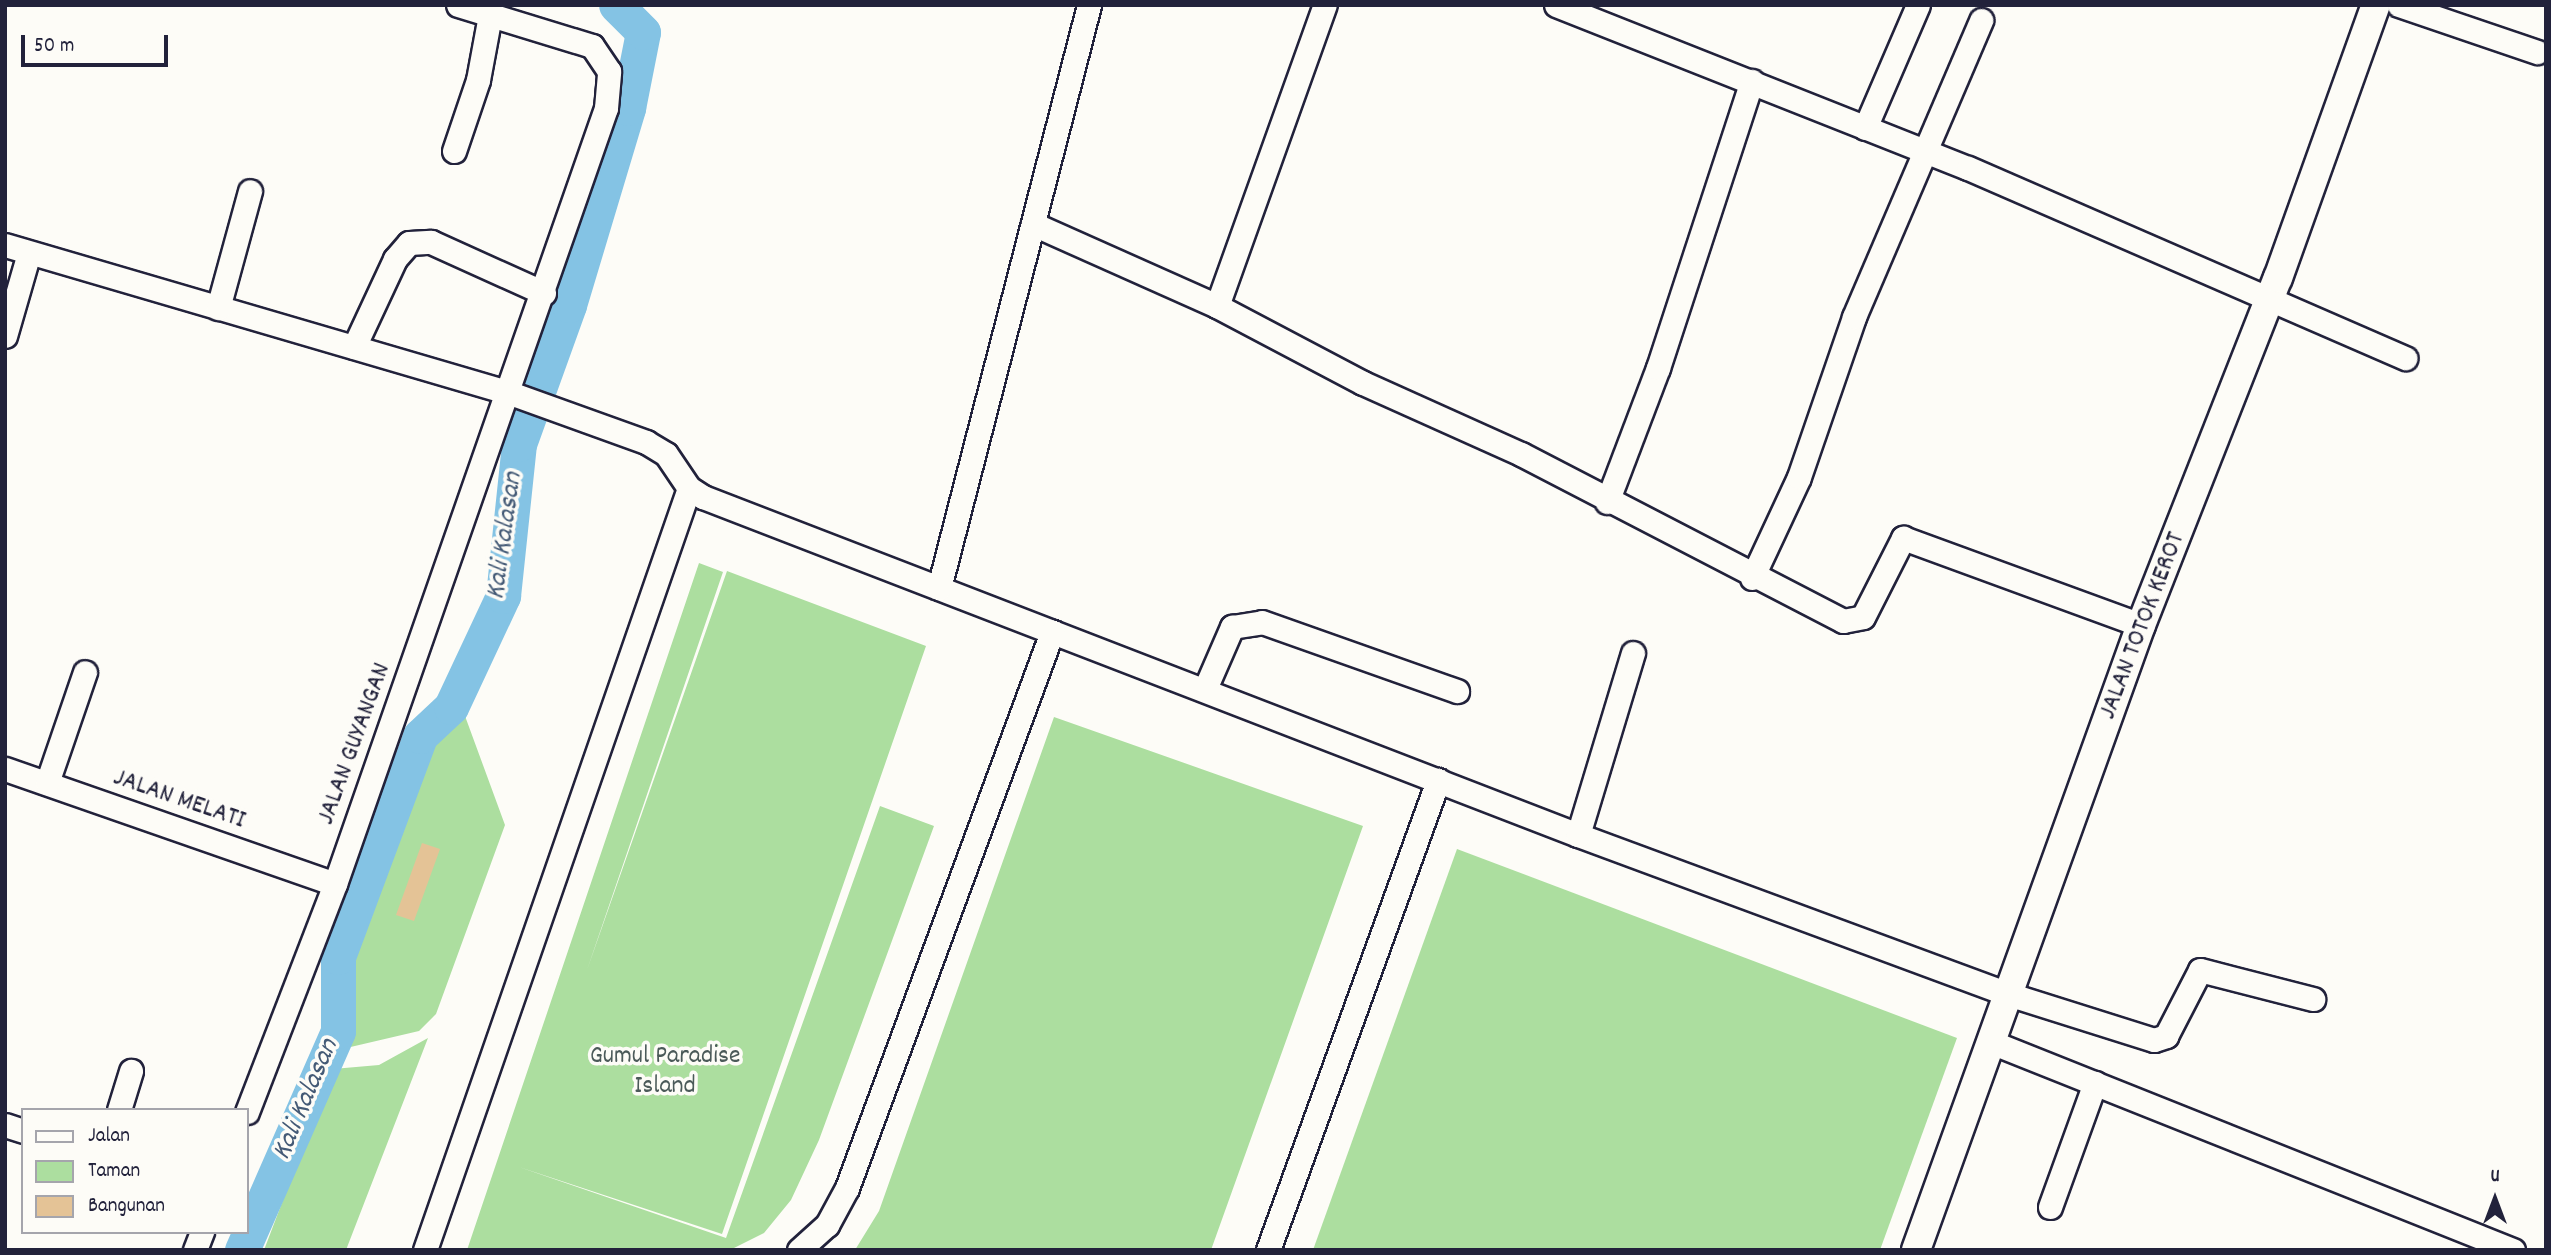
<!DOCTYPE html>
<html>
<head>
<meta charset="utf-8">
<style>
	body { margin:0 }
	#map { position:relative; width:2551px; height:1255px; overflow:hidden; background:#fdfcf7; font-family:Dekko,sans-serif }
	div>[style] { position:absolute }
	.green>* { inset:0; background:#acde9f }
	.river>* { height:35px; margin:-17.5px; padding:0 17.5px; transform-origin:17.5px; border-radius:17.5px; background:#84c3e4 }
	.building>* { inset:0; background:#e4c396 }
	.roads { filter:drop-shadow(2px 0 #22223b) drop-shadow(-2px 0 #22223b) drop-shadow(0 2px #22223b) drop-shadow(0 -2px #22223b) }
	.minor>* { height:23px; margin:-11.5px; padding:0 11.5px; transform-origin:11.5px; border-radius:11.5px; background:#fdfcf7 }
	.major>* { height:28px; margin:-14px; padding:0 14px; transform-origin:14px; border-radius:14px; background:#fdfcf7 }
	span { translate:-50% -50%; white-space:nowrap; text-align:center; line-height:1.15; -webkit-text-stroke:7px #fdfcf7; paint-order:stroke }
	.street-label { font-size:26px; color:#22223b }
	.park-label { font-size:26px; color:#4b5a59 }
	.water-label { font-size:28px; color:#445a76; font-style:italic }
	.frame { position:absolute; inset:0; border:7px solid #22223b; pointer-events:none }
	.legend { position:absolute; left:21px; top:1108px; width:228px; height:126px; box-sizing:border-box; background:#fdfcf7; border:2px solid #a5a5ac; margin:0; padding:9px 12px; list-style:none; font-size:21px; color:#22223b }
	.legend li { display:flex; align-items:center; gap:14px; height:35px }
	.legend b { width:35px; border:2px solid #a5a5ac }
	.north { position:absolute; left:2460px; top:1164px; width:70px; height:70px; -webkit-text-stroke:5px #fdfcf7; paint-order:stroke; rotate:0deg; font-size:19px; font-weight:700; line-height:28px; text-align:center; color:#22223b }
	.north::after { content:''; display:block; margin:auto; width:24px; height:32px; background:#22223b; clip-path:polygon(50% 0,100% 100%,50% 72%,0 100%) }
	.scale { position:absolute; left:21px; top:35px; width:147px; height:32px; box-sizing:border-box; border:4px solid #22223b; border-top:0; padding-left:9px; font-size:21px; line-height:24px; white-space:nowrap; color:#22223b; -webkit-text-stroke:5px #fdfcf7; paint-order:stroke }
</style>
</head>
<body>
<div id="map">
	<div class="green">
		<div style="clip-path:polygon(699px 563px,723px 572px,587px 970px,727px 571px,926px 646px,722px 1234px,519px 1167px,726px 1238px,880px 806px,934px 826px,819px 1140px,791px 1200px,764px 1233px,730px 1250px,467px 1250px)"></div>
		<div style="clip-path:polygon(465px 716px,505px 825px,436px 1014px,419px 1031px,342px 1049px,349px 1009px,346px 955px,429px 741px,452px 717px)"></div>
		<div style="clip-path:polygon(1054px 717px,1363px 826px,1211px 1250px,855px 1250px,879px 1211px)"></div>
		<div style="clip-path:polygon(1457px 849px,1957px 1038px,1880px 1250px,1313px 1250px)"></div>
		<div style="clip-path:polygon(428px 1038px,346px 1250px,264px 1250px,333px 1069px,379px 1065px)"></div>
	</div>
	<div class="river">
		<div style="left:242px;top:1250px;width:239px;rotate:-66.3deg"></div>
		<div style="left:338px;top:1031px;width:74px;rotate:-90deg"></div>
		<div style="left:338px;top:957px;width:236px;rotate:-69.6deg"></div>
		<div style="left:420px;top:736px;width:42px;rotate:-43.1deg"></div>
		<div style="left:451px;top:707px;width:123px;rotate:-64.9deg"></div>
		<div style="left:503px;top:596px;width:153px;rotate:-84deg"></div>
		<div style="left:519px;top:444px;width:148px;rotate:-70.2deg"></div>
		<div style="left:569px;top:305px;width:206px;rotate:-73.3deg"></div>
		<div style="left:628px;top:108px;width:77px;rotate:-78.8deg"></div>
		<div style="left:643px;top:32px;width:38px;rotate:-135deg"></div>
	</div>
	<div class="building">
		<div style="clip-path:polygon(422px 843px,440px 849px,414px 921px,396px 915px)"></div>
	</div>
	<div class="roads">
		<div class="minor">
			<div style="left:1556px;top:5px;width:443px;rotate:21.6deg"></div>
			<div style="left:1968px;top:168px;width:477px;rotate:23.5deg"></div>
			<div style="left:2399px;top:5px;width:146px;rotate:18.8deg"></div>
			<div style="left:1865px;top:128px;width:134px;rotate:-66.7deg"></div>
			<div style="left:454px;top:151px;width:75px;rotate:-71.3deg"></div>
			<div style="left:478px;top:80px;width:66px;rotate:-79.5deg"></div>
			<div style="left:1033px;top:224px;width:201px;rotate:24deg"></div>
			<div style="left:1217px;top:306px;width:320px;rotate:-70.3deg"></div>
			<div style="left:5px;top:245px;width:526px;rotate:16.33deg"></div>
			<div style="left:510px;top:393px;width:145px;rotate:19.8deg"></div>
			<div style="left:646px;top:442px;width:23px;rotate:31deg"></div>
			<div style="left:666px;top:454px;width:41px;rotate:55.9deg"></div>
			<div style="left:689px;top:488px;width:17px;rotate:33deg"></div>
			<div style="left:703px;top:497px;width:938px;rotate:21.12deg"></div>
			<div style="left:1578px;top:835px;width:458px;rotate:20.3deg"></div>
			<div style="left:2008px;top:994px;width:153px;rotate:17.5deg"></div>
			<div style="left:2154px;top:1040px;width:13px;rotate:-18deg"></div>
			<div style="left:2166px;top:1036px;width:74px;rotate:-62.7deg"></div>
			<div style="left:2200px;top:970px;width:117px;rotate:14.4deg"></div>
			<div style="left:1217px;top:306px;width:165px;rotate:27.8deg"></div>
			<div style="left:1363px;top:383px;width:173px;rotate:24.2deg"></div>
			<div style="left:1521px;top:454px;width:363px;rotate:27.4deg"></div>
			<div style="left:1843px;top:621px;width:20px;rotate:-11deg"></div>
			<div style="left:1863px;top:617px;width:89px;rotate:-63.1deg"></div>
			<div style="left:1903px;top:538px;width:253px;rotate:20.1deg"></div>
			<div style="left:218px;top:308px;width:121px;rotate:-74.7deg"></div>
			<div style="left:5px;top:336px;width:86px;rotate:-73.9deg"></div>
			<div style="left:354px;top:347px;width:97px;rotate:-65deg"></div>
			<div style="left:395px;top:259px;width:21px;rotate:-49deg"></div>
			<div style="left:409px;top:243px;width:22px;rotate:-3deg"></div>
			<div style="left:431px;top:242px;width:124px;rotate:24.3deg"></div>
			<div style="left:1607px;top:502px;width:143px;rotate:-69.2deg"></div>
			<div style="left:1658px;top:368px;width:302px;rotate:-71.9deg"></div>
			<div style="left:1752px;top:578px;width:111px;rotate:-65deg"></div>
			<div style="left:1799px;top:477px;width:169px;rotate:-71deg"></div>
			<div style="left:1854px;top:317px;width:323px;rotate:-66.8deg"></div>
			<div style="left:939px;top:588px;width:602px;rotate:-75.57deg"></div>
			<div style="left:1205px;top:689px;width:68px;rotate:-66.5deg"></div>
			<div style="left:1232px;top:627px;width:30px;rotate:-9deg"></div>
			<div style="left:1262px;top:622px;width:207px;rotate:19.5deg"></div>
			<div style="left:5px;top:769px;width:349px;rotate:19.2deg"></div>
			<div style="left:47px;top:783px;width:117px;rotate:-71.1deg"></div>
			<div style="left:1578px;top:835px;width:190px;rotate:-73.2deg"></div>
			<div style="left:1991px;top:1042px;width:562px;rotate:21.73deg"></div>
			<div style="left:119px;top:1110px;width:41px;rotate:-72.9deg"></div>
			<div style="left:247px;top:1112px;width:244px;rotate:-68.9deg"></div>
			<div style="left:335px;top:884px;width:822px;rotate:-70.75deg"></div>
			<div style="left:606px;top:108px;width:37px;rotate:-85deg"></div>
			<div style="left:609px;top:71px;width:30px;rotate:-124deg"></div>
			<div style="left:592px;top:46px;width:140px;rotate:-163deg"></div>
			<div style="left:5px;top:1125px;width:19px;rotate:18deg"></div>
			<div style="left:2050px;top:1207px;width:132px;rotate:-70.1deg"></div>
			<div style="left:195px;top:1250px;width:19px;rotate:-69deg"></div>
			<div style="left:425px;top:1250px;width:806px;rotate:-70.89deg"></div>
			<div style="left:799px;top:1250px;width:38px;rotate:-42deg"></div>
			<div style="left:827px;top:1225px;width:42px;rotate:-61.6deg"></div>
			<div style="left:847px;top:1188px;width:593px;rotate:-69.76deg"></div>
			<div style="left:1268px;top:1250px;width:500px;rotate:-70.1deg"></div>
		</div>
		<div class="major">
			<div style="left:1916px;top:1250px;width:664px;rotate:-70.2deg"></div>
			<div style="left:2141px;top:625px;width:373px;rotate:-68.5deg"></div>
			<div style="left:2278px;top:278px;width:290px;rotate:-70.3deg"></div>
		</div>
	</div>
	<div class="street-label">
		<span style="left:2143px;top:626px;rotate:-69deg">JALAN TOTOK KEROT</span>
		<span style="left:355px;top:744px;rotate:-70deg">JALAN GUYANGAN</span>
		<span style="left:179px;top:800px;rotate:19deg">JALAN MELATI</span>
	</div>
	<div class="park-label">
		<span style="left:665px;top:1072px">Gumul Paradise<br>Island</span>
	</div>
	<div class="water-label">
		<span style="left:506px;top:536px;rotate:-82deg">Kali Kalasan</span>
		<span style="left:307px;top:1100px;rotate:-67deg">Kali Kalasan</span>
	</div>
	<div class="frame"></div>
	<ul class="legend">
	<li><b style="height:9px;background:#fdfcf7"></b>Jalan</li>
	<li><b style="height:19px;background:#acde9f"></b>Taman</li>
	<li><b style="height:19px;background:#e4c396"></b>Bangunan</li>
	</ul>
	<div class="north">U</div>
	<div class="scale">50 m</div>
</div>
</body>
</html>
